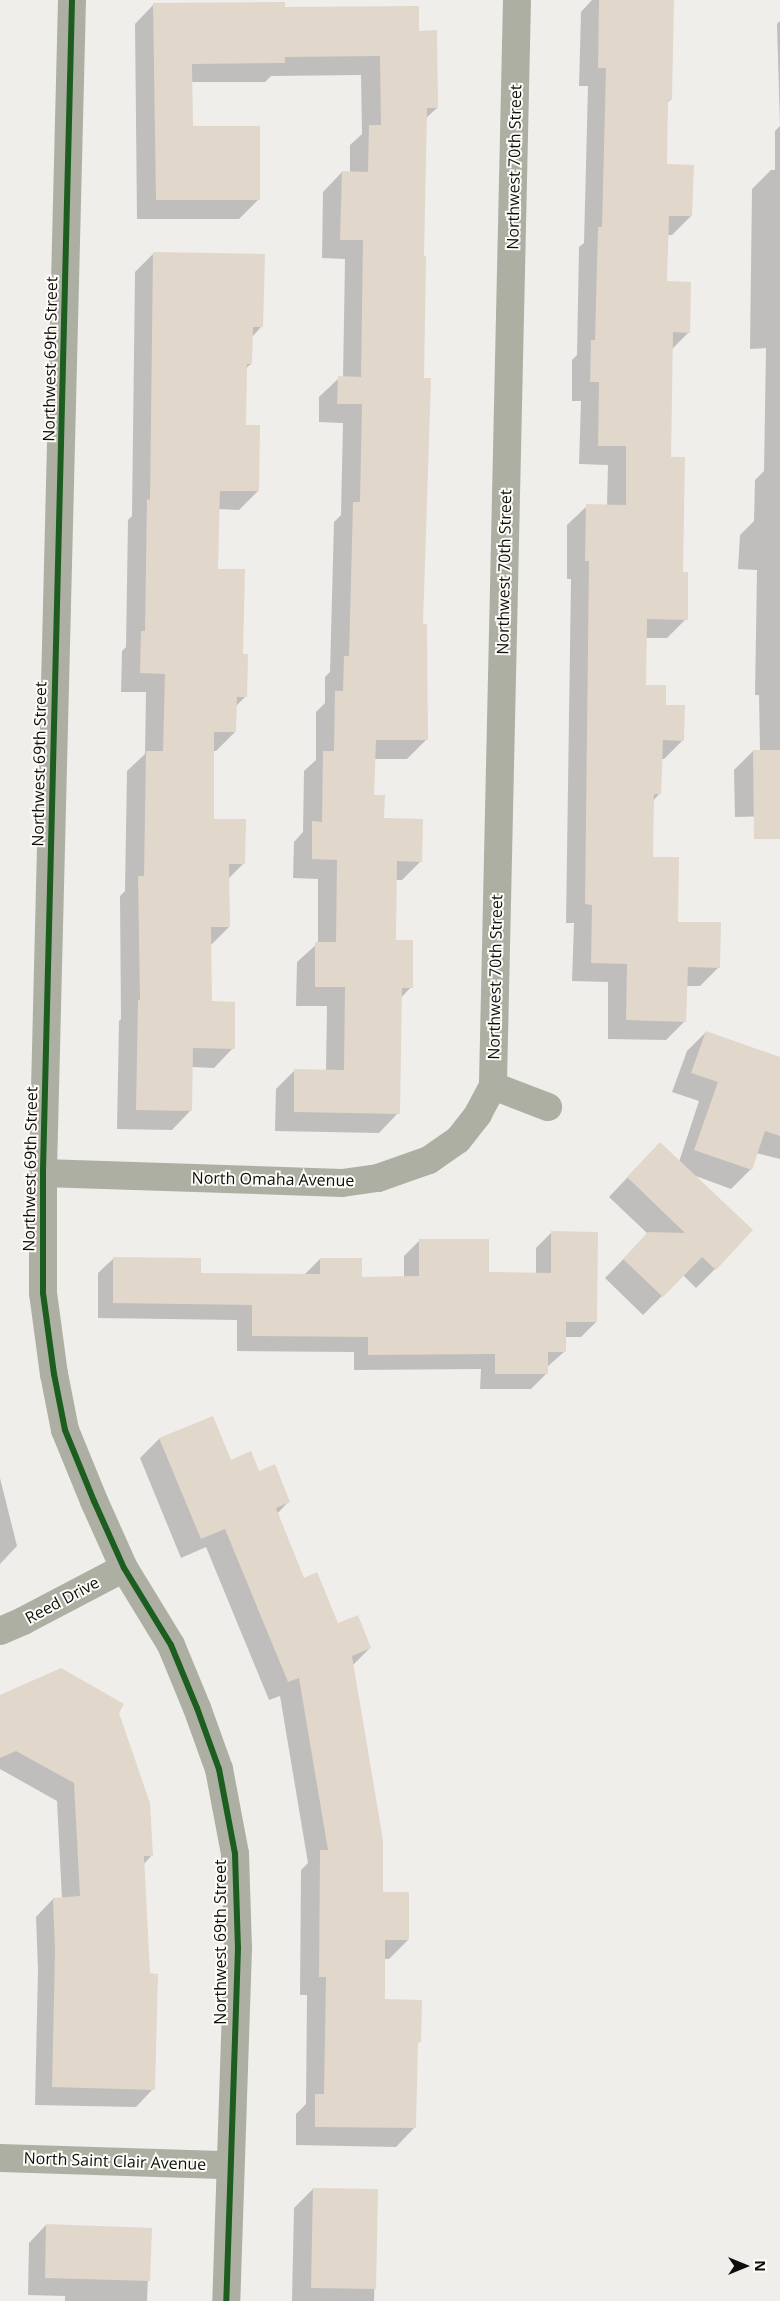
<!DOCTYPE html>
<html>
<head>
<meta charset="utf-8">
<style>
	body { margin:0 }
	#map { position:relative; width:780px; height:2301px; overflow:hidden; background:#efeeeb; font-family:"Open Sans",sans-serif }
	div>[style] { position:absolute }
	.shadow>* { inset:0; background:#0003 }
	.building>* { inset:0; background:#e1d7cb }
	.minor>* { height:28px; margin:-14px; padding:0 14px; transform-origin:14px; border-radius:14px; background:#aeafa3 }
	.cycleway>* { height:6px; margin:-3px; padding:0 3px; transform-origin:3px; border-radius:3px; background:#1b5e20 }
	span { translate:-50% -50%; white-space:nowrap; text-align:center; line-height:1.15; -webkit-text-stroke:4px #fefcf7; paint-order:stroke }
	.street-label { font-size:16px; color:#0e0e0c }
	.north { position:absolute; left:720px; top:2241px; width:50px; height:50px; -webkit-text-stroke:4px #fefcf7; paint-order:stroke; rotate:90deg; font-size:14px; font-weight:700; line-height:20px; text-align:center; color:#0e0e0c }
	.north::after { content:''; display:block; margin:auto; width:18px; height:22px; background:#0e0e0c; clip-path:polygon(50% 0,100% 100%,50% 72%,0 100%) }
</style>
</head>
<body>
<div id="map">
	<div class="shadow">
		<div style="clip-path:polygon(592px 0,673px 0,671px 99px,667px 103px,665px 166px,691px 216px,672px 235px,667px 235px,666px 282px,689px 332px,671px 350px,670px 458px,686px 619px,667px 638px,646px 638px,645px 686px,664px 706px,683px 740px,664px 759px,661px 759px,660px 793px,653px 801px,652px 858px,677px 923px,719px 967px,700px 986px,686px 986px,685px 1021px,666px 1040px,608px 1039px,608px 982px,572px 981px,574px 923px,566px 923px,571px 579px,567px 579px,567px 525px,587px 506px,607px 506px,608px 465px,579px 464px,581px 401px,572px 401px,572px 360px,577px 355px,579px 247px,584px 243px,588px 86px,579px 86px,581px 12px)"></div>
		<div style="clip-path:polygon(154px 4px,284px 9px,417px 32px,437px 108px,425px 119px,423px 257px,421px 626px,426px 740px,407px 759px,374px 759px,373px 797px,383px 819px,421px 861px,402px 880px,395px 880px,395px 941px,411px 987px,400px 999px,398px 1113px,379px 1133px,275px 1131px,276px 1089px,295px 1070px,326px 1071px,327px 1006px,296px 1006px,297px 962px,318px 943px,318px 879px,293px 878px,294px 842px,303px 832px,304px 771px,316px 760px,316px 712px,325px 703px,325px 677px,330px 672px,334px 522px,341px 515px,343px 423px,319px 422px,319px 397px,339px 378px,343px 378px,345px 259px,322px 258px,323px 192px,342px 172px,350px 173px,350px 145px,362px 134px,361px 75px,271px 76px,265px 82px,191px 82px,191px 127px,258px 200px,239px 219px,137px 219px,135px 24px)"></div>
		<div style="clip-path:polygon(780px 21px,780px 816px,735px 817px,734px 770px,753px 751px,760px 751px,759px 695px,755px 695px,757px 570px,738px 569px,740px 535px,754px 521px,755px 480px,764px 471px,766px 348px,750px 349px,752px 189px,771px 170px,775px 170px,775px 131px,780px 126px,777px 24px)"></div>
		<div style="clip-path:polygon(154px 253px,262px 326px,252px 337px,251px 364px,245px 369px,245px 426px,258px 491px,239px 510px,218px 509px,217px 570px,242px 655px,245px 697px,236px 706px,235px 732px,216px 751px,213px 751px,212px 820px,244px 863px,228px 879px,229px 927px,210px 946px,210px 1002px,233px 1048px,214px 1068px,192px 1067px,191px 1110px,172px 1130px,117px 1129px,119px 1021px,121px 1019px,120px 896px,125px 891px,127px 771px,145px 754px,146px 692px,121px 692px,122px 651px,126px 647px,128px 520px,132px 516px,135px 272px)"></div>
		<div style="clip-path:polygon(706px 1032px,780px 1058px,780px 1159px,756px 1153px,751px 1169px,731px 1189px,693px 1175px,715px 1269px,696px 1288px,683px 1275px,643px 1315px,605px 1278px,648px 1234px,609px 1197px,641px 1163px,679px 1162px,699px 1101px,672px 1092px,687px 1051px)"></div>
		<div style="clip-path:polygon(552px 1232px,596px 1322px,581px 1337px,564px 1337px,564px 1352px,547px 1367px,547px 1373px,531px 1389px,480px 1389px,481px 1369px,354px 1370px,354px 1352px,237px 1351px,237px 1320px,98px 1318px,98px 1273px,114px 1258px,200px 1274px,304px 1275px,320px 1259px,361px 1278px,404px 1278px,404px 1256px,419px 1241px,488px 1273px,536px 1274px,536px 1248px)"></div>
		<div style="clip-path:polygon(212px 1417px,230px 1461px,258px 1472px,289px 1501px,277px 1514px,303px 1579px,337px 1625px,370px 1648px,352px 1666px,382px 1893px,408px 1940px,389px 1959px,384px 1959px,384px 2000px,420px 2041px,417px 2044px,415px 2127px,396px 2147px,296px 2145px,296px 2114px,306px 2104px,307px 1995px,300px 1995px,301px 1870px,308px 1863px,280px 1696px,269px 1700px,206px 1547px,181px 1558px,140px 1458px,159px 1439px)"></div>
		<div style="clip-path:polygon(0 1478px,17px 1546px,0 1564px)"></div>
		<div style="clip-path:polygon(0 1697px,117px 1713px,152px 1855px,143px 1865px,153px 2089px,136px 2107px,35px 2105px,38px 1969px,36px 1917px,53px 1899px,62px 1899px,57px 1801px,0 1769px)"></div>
		<div style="clip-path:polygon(313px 2189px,377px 2190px,374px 2301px,292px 2301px,294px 2208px)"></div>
		<div style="clip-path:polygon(46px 2225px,150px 2229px,147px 2301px,65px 2301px,65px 2296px,28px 2295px,29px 2243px)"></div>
	</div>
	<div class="building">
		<div style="clip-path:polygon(599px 0,674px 0,672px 100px,668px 100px,667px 164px,694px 165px,692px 216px,669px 216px,667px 281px,691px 282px,690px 333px,673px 332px,671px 457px,685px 457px,683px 572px,688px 572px,688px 620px,647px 619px,646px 685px,666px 685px,666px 705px,685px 705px,684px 741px,663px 740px,661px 794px,654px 794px,653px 857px,679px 857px,678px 922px,721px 922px,720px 968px,688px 967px,686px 1022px,626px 1020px,627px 964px,591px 963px,592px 905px,585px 904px,589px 561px,585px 561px,586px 504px,626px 505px,626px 446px,598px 446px,599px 382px,590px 382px,591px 340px,595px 340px,598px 227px,602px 227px,606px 68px,598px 68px)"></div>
		<div style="clip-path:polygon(285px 2px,285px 7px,419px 6px,419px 31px,437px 30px,438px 108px,427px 108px,424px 256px,426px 256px,424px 378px,431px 378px,423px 624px,427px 624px,428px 740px,376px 740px,374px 795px,385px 795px,384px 818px,423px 819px,422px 862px,397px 861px,396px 940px,413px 940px,413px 988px,402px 988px,400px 1114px,294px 1112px,294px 1069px,344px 1070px,345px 987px,315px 987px,315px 942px,336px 942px,337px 860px,312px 859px,312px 821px,322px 822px,323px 751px,334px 751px,335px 691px,343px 691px,344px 656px,349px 656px,353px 502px,360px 502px,362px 404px,337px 404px,338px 376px,361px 377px,363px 240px,340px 240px,342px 171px,368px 172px,369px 125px,381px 125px,380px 56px,285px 57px,285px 63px,192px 64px,193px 126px,260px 126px,260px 200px,156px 200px,153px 3px)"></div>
		<div style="clip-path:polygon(153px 252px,265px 254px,263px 327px,253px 327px,252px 364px,247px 364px,246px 425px,260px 425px,259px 491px,220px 491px,218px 569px,245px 569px,243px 654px,248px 654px,247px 697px,237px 697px,236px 732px,214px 732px,214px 819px,246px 819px,245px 864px,229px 864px,230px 927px,211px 927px,212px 1001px,235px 1002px,235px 1049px,193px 1048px,192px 1111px,136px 1110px,138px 1000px,140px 1000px,138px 876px,144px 876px,146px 751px,163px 751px,165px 674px,140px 673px,141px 631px,145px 631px,147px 499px,150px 500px)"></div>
		<div style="clip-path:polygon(753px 750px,780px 750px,780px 839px,754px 839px)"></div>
		<div style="clip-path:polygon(706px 1031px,780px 1057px,780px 1136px,765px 1131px,752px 1170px,694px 1150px,718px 1082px,691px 1073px)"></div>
		<div style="clip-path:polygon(660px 1142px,753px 1230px,716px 1270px,702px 1257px,663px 1297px,623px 1259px,648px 1232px,685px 1233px,627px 1177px)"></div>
		<div style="clip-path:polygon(551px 1231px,598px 1232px,597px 1322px,566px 1322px,566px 1352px,548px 1352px,548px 1374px,495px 1374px,495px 1354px,368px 1355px,368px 1337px,252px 1336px,252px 1305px,113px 1303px,113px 1257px,201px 1258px,201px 1273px,320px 1274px,320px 1258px,362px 1258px,362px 1277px,419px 1276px,419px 1239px,489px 1239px,489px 1272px,551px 1273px)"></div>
		<div style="clip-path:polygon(213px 1416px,231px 1460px,251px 1451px,259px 1471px,275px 1464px,290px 1502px,276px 1508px,304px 1578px,317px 1572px,338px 1623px,358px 1615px,371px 1648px,352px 1656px,383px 1840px,383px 1892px,409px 1892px,409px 1940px,385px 1940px,385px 1999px,422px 2000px,421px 2042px,418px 2042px,416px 2128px,315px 2127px,315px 2094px,324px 2094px,326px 1977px,319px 1977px,320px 1850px,328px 1850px,299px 1678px,288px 1682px,225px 1529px,201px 1539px,159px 1438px)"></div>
		<div style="clip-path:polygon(61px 1668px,124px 1704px,119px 1713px,150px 1803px,153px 1856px,144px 1856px,150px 1973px,158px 1974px,155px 2090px,52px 2087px,55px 1951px,53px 1898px,80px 1896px,74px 1783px,16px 1751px,0 1758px,0 1695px)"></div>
		<div style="clip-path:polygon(313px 2188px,378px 2189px,376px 2289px,311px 2288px)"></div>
		<div style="clip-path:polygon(46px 2224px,152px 2228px,150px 2281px,45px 2278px)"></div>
	</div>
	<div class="minor">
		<div style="left:72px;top:0;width:1173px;rotate:91.42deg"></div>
		<div style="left:43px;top:1173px;width:120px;rotate:90deg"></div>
		<div style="left:43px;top:1293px;width:82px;rotate:82.3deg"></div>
		<div style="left:54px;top:1374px;width:57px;rotate:78.9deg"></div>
		<div style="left:65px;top:1430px;width:77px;rotate:67.8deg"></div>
		<div style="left:94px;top:1501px;width:73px;rotate:65.9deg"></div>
		<div style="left:124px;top:1568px;width:90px;rotate:58.6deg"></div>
		<div style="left:171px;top:1645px;width:68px;rotate:67.6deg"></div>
		<div style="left:197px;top:1708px;width:65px;rotate:70.2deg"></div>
		<div style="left:219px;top:1769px;width:86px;rotate:79.3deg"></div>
		<div style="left:235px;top:1854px;width:94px;rotate:88.2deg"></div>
		<div style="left:238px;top:1948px;width:353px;rotate:91.9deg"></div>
		<div style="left:517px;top:0;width:1086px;rotate:91.27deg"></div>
		<div style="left:493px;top:1086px;width:59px;rotate:20.9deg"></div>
		<div style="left:43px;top:1173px;width:299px;rotate:1.9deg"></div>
		<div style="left:342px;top:1183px;width:36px;rotate:-8deg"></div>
		<div style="left:378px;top:1178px;width:54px;rotate:-19.4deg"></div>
		<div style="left:429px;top:1160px;width:35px;rotate:-35deg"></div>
		<div style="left:458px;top:1140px;width:33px;rotate:-52deg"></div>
		<div style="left:478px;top:1114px;width:32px;rotate:-62deg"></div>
		<div style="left:0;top:1631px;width:25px;rotate:-23deg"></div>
		<div style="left:23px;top:1621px;width:114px;rotate:-27.7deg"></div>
		<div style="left:0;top:2158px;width:229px;rotate:1.8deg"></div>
	</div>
	<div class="cycleway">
		<div style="left:72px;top:0;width:1173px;rotate:91.42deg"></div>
		<div style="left:43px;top:1173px;width:120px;rotate:90deg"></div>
		<div style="left:43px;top:1293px;width:82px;rotate:82.3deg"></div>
		<div style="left:54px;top:1374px;width:57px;rotate:78.9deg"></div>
		<div style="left:65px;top:1430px;width:77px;rotate:67.8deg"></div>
		<div style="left:94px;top:1501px;width:73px;rotate:65.9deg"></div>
		<div style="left:124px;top:1568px;width:90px;rotate:58.6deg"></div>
		<div style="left:171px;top:1645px;width:68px;rotate:67.6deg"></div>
		<div style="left:197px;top:1708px;width:65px;rotate:70.2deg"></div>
		<div style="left:219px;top:1769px;width:86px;rotate:79.3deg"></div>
		<div style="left:235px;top:1854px;width:94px;rotate:88.2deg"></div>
		<div style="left:238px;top:1948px;width:353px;rotate:91.9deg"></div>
	</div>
	<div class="street-label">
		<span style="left:514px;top:167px;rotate:-89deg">Northwest 70th Street</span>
		<span style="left:50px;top:359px;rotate:-89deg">Northwest 69th Street</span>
		<span style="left:504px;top:572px;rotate:-89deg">Northwest 70th Street</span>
		<span style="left:39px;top:764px;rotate:-89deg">Northwest 69th Street</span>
		<span style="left:495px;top:977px;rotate:-89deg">Northwest 70th Street</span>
		<span style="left:30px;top:1169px;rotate:-89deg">Northwest 69th Street</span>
		<span style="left:273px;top:1179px;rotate:1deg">North Omaha Avenue</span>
		<span style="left:62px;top:1600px;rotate:-28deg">Reed Drive</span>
		<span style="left:220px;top:1942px;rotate:-90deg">Northwest 69th Street</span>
		<span style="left:115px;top:2161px;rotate:2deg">North Saint Clair Avenue</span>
	</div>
	<div class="north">N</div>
</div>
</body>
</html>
